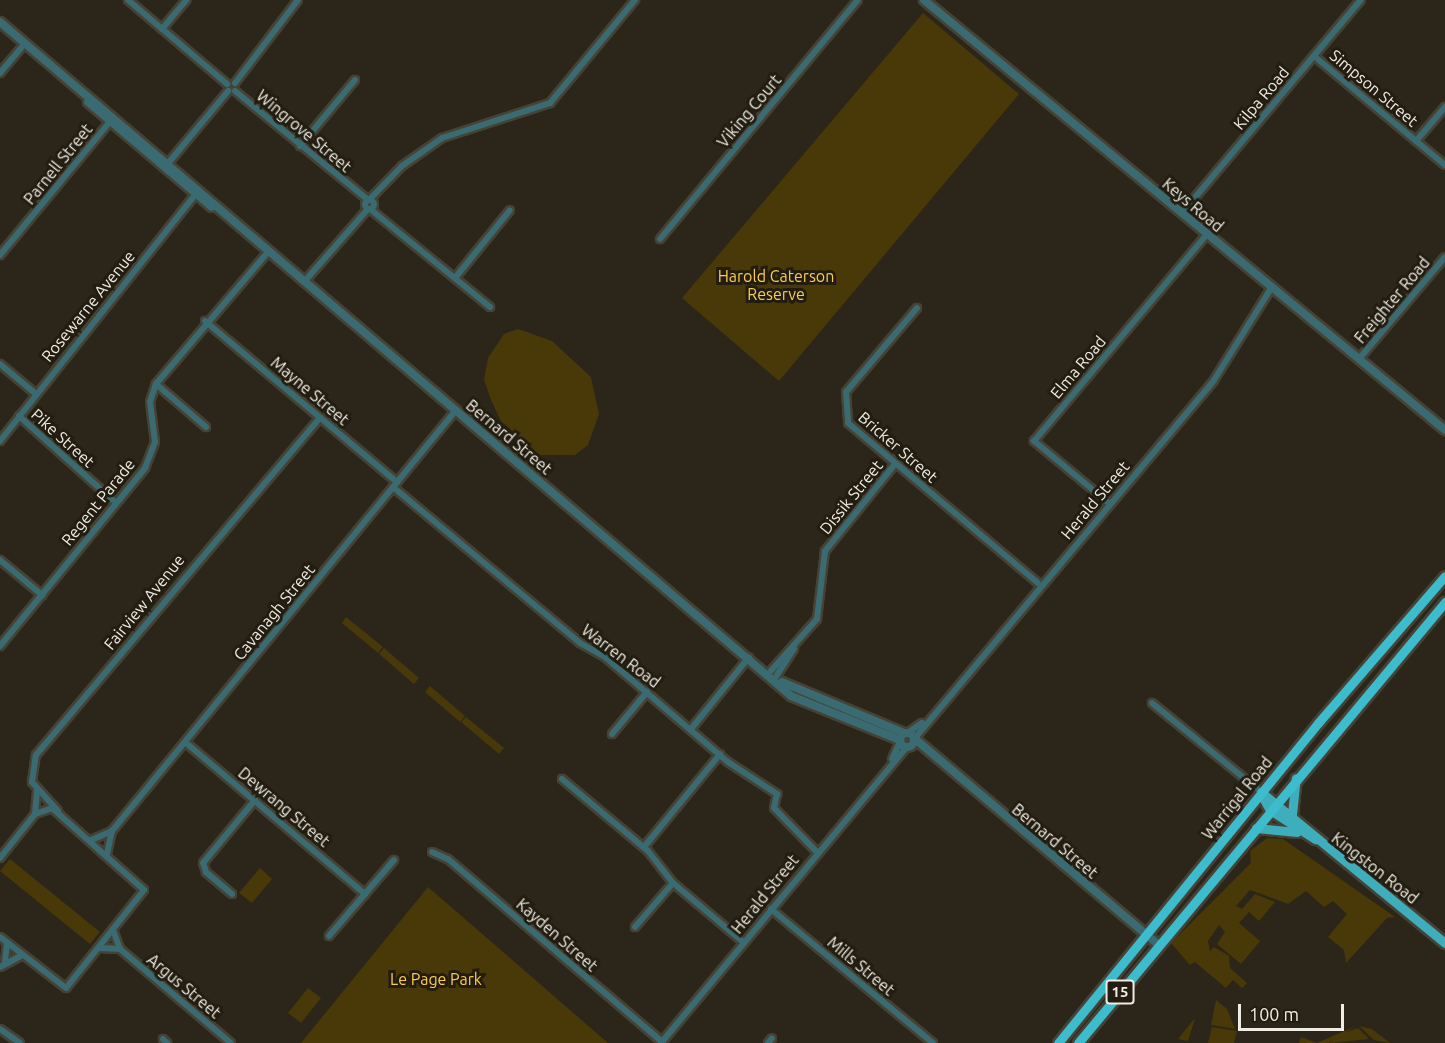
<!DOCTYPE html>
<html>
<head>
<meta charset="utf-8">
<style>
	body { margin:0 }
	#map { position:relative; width:1445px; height:1043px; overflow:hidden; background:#2b2619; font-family:Ubuntu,sans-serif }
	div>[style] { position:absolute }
	.green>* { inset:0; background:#493808 }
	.roads { filter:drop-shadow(2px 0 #464235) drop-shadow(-2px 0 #464235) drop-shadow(0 2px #464235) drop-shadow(0 -2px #464235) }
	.minor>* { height:6px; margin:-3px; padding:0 3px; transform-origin:3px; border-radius:3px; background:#3a6a72 }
	.minor>.ring { margin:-3px; padding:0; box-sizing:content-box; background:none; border:6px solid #3a6a72; border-radius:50% }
	.tertiary>* { height:8px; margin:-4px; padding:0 4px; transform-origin:4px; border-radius:4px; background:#3a6a72 }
	.tertiary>.ring { margin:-4px; padding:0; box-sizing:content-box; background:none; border:8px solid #3a6a72; border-radius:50% }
	.primary>* { height:9px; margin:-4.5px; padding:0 4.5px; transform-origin:4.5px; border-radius:4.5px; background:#3eaebd }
	.trunk>* { height:9px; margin:-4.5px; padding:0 4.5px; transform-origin:4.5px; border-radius:4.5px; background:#3cbccc }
	span { translate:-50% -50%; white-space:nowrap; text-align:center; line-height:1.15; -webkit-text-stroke:6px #221d10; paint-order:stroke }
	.shield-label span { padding:2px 4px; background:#221d10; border:2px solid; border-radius:4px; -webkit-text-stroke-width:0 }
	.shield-label { font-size:15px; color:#efece3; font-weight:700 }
	.street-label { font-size:16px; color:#efece3 }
	.park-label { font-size:16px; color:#fbcd4e }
	.scale { position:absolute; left:1238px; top:1004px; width:106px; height:27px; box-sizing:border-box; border:3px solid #efece3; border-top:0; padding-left:8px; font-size:18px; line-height:21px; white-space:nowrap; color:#efece3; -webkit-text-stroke:4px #221d10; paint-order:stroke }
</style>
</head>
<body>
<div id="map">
	<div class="green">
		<div style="clip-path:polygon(923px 13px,1019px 94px,779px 381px,682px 298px)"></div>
		<div style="clip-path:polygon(518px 329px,552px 341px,591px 377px,599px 414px,588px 445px,575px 455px,540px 455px,501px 421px,491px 400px,484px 380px,488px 358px,504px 334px)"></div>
		<div style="clip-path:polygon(346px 617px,383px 647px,378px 653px,342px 623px)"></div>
		<div style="clip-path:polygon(384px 648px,419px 678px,414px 684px,379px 654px)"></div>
		<div style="clip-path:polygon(430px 686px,465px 716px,460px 722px,425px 692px)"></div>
		<div style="clip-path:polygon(466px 717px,504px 748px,499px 754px,461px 722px)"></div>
		<div style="clip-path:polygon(1267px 838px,1283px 839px,1395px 917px,1387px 918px,1346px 963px,1344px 950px,1328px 937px,1347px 914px,1333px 901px,1324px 907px,1306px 891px,1288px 904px,1250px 890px,1236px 906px,1242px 909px,1255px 894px,1275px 902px,1259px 921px,1249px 912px,1239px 923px,1260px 941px,1241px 964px,1217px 944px,1225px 932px,1219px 925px,1208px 941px,1210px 951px,1214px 947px,1229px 956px,1230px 968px,1247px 983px,1242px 988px,1233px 980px,1226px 988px,1195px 962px,1190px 965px,1171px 943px,1251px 863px,1250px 851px)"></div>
		<div style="clip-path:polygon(10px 859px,100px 932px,90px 944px,0 871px)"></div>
		<div style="clip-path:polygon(260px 868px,272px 879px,252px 903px,239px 893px)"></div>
		<div style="clip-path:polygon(428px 887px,608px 1043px,301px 1043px)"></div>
		<div style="clip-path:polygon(308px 988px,321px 998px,301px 1023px,288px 1013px)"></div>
		<div style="clip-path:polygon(1216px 1000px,1227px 1009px,1235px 1029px,1211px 1025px)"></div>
		<div style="clip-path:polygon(1195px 1018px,1188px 1041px,1178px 1039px,1179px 1038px)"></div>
		<div style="clip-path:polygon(1356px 1026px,1328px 1043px,1299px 1043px,1301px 1037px,1317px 1043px)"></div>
		<div style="clip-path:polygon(1359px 1026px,1372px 1029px,1390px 1043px,1374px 1040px)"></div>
		<div style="clip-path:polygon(1212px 1027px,1237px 1031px,1234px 1043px,1208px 1043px)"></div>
		<div style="clip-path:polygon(1358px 1028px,1369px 1039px,1330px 1043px,1338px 1035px)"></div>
	</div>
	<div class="roads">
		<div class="minor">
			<div style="left:128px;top:0;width:130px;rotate:40.3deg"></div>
			<div style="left:162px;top:29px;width:38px;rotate:-50deg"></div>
			<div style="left:1314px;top:56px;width:170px;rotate:39.8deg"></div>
			<div style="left:0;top:73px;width:38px;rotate:-50deg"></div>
			<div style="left:235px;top:83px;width:104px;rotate:-52.8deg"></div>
			<div style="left:235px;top:91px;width:172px;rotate:39.3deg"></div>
			<div style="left:1416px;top:141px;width:45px;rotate:-49.5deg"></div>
			<div style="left:300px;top:146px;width:86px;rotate:-50.2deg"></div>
			<div style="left:165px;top:167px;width:99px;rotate:-50.3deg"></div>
			<div class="ring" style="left:364.5px;top:199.5px;width:3px;height:3px"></div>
			<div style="left:369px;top:200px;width:47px;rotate:-45.9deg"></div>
			<div style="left:402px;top:166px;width:49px;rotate:-35deg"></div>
			<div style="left:442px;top:138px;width:114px;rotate:-18deg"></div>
			<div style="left:550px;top:103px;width:134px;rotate:-50.5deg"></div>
			<div style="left:370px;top:209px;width:155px;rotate:39.2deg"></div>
			<div style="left:1182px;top:213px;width:278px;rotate:-50deg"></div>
			<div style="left:660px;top:239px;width:310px;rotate:-50.4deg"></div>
			<div style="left:0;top:255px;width:178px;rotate:-50.5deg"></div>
			<div style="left:455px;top:278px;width:87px;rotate:-51deg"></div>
			<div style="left:304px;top:282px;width:97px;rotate:-48.8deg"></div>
			<div style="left:917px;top:308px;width:110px;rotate:130.2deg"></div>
			<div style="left:846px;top:392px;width:31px;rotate:86deg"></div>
			<div style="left:848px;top:423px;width:248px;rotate:40.1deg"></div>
			<div style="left:205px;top:321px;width:251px;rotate:40deg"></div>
			<div style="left:1359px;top:359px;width:133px;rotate:-49.9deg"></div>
			<div style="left:0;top:364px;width:47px;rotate:39.8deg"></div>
			<div style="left:156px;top:384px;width:66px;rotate:40.7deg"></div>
			<div style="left:19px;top:416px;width:130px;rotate:41.9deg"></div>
			<div style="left:0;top:441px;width:320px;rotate:-51.6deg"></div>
			<div style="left:393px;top:487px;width:244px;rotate:39.8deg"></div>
			<div style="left:580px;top:643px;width:29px;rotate:29deg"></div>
			<div style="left:605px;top:657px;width:162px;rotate:40.5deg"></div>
			<div style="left:728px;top:762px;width:59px;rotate:33.1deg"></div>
			<div style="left:777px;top:794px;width:14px;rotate:102deg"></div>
			<div style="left:774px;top:808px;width:62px;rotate:45.7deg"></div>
			<div style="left:1110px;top:504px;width:99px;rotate:-140.3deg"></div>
			<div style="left:1034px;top:441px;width:270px;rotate:-50.1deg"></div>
			<div style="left:0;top:560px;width:55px;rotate:39.8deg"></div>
			<div style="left:0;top:646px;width:230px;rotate:-50.8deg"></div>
			<div style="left:145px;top:468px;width:28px;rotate:-69deg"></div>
			<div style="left:155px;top:442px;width:40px;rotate:-97.1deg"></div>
			<div style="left:150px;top:402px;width:19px;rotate:-72deg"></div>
			<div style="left:156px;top:384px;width:173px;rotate:-49.7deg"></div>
			<div style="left:769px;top:673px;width:72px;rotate:-48.4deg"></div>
			<div style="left:817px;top:619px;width:68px;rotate:-83.3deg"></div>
			<div style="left:825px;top:551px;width:112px;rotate:-51.2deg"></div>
			<div style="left:775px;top:678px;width:35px;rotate:-57deg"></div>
			<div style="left:1152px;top:703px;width:141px;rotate:39.2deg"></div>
			<div style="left:691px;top:729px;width:92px;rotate:-51.1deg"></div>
			<div style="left:909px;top:732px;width:16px;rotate:-35deg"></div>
			<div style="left:612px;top:734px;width:55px;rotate:-50.2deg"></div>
			<div style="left:915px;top:738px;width:466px;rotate:-50.1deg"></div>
			<div style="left:1214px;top:380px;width:110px;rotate:-58.1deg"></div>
			<div style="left:185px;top:742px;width:236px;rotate:40.2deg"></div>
			<div style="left:892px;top:759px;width:19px;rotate:-65deg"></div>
			<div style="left:562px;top:779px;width:112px;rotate:39.9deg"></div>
			<div style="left:648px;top:851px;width:41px;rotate:52deg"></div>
			<div style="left:673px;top:883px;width:92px;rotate:40.1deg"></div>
			<div style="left:58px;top:811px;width:39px;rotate:-132deg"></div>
			<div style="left:32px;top:782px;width:27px;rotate:-82deg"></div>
			<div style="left:36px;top:755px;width:441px;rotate:-49.9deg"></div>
			<div style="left:35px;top:814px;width:24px;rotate:-85deg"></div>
			<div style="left:91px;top:840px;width:23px;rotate:-23deg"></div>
			<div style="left:112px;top:831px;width:544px;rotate:-50.75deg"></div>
			<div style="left:644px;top:847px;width:120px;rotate:-50.7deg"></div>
			<div style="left:432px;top:852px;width:17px;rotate:24deg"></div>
			<div style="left:448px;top:859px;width:282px;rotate:40.5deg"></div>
			<div style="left:107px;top:854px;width:24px;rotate:-78deg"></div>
			<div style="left:0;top:858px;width:56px;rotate:-51.5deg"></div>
			<div style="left:35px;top:814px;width:18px;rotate:-19deg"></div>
			<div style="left:52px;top:808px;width:123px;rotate:41.7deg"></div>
			<div style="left:144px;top:890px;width:125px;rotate:128.5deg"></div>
			<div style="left:66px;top:988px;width:83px;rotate:-142.3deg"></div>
			<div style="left:232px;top:894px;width:34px;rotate:-140deg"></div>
			<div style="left:206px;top:872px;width:9px;rotate:-108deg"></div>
			<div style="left:203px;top:863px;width:82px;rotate:-50.5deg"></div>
			<div style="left:771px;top:909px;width:210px;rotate:39.6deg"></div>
			<div style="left:635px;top:927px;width:58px;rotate:-49.2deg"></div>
			<div style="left:113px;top:930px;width:20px;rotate:70deg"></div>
			<div style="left:120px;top:949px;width:145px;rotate:40.3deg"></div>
			<div style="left:329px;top:936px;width:100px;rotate:-49.5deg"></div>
			<div style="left:99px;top:948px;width:21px;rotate:3deg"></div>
			<div style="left:5px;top:962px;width:19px;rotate:-84deg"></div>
			<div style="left:0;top:967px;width:24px;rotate:-28deg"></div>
			<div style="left:0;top:1029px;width:24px;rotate:35deg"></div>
			<div style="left:163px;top:1039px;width:6px;rotate:45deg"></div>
			<div style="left:661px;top:1043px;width:385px;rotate:-50.3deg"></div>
			<div style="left:768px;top:1043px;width:6px;rotate:-51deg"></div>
		</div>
		<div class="tertiary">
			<div style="left:924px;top:0;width:676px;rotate:39.53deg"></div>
			<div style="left:0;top:22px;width:1039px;rotate:40.43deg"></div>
			<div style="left:791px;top:696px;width:118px;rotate:22deg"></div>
			<div style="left:88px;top:102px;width:162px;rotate:40.3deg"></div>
			<div style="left:782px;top:682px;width:132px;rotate:22.7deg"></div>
			<div class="ring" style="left:900px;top:733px;width:6px;height:6px"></div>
			<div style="left:915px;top:739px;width:319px;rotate:40.2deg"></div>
		</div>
		<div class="primary">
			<div style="left:1261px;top:792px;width:238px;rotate:39.4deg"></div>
			<div style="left:1261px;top:794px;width:18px;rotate:61deg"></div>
			<div style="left:1270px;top:810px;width:54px;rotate:32.8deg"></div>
			<div style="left:1292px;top:814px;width:36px;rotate:-84deg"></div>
			<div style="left:1256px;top:828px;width:41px;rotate:5.6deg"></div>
		</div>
		<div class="trunk">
			<div style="left:1058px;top:1043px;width:412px;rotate:-50.9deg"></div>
			<div style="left:1318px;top:723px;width:194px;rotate:-49.2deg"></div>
			<div style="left:1078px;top:1043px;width:574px;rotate:-50.23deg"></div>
		</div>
	</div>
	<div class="shield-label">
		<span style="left:1120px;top:992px">15</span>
	</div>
	<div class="street-label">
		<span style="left:1374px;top:88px;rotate:40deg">Simpson Street</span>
		<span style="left:1261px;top:98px;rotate:-50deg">Kilpa Road</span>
		<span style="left:749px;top:111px;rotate:-50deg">Viking Court</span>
		<span style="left:304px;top:131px;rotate:40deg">Wingrove Street</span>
		<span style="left:58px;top:164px;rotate:-51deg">Parnell Street</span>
		<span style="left:1193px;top:205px;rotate:40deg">Keys Road</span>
		<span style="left:1392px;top:300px;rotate:-50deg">Freighter Road</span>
		<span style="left:88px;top:306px;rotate:-51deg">Rosewarne Avenue</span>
		<span style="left:1078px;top:367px;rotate:-50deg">Elma Road</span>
		<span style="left:310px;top:391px;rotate:40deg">Mayne Street</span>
		<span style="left:509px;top:437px;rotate:40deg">Bernard Street</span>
		<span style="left:63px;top:438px;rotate:42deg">Pike Street</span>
		<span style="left:898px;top:447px;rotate:41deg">Bricker Street</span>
		<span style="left:851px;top:497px;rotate:-51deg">Dissik Street</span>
		<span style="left:1095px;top:500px;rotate:-50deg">Herald Street</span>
		<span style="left:98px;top:502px;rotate:-51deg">Regent Parade</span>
		<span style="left:144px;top:602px;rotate:-51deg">Fairview Avenue</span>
		<span style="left:274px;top:612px;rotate:-51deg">Cavanagh Street</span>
		<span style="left:621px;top:656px;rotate:37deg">Warren Road</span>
		<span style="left:1237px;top:798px;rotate:-51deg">Warrigal Road</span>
		<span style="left:284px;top:807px;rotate:40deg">Dewrang Street</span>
		<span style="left:1055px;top:841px;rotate:40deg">Bernard Street</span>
		<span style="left:1375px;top:868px;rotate:38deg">Kingston Road</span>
		<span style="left:765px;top:894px;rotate:-51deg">Herald Street</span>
		<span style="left:557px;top:935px;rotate:41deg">Kayden Street</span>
		<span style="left:861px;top:966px;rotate:40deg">Mills Street</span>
		<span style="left:184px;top:986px;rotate:40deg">Argus Street</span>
	</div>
	<div class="park-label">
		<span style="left:776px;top:285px">Harold Caterson<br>Reserve</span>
		<span style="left:436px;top:979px">Le Page Park</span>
	</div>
	<div class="scale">100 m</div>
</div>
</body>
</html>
